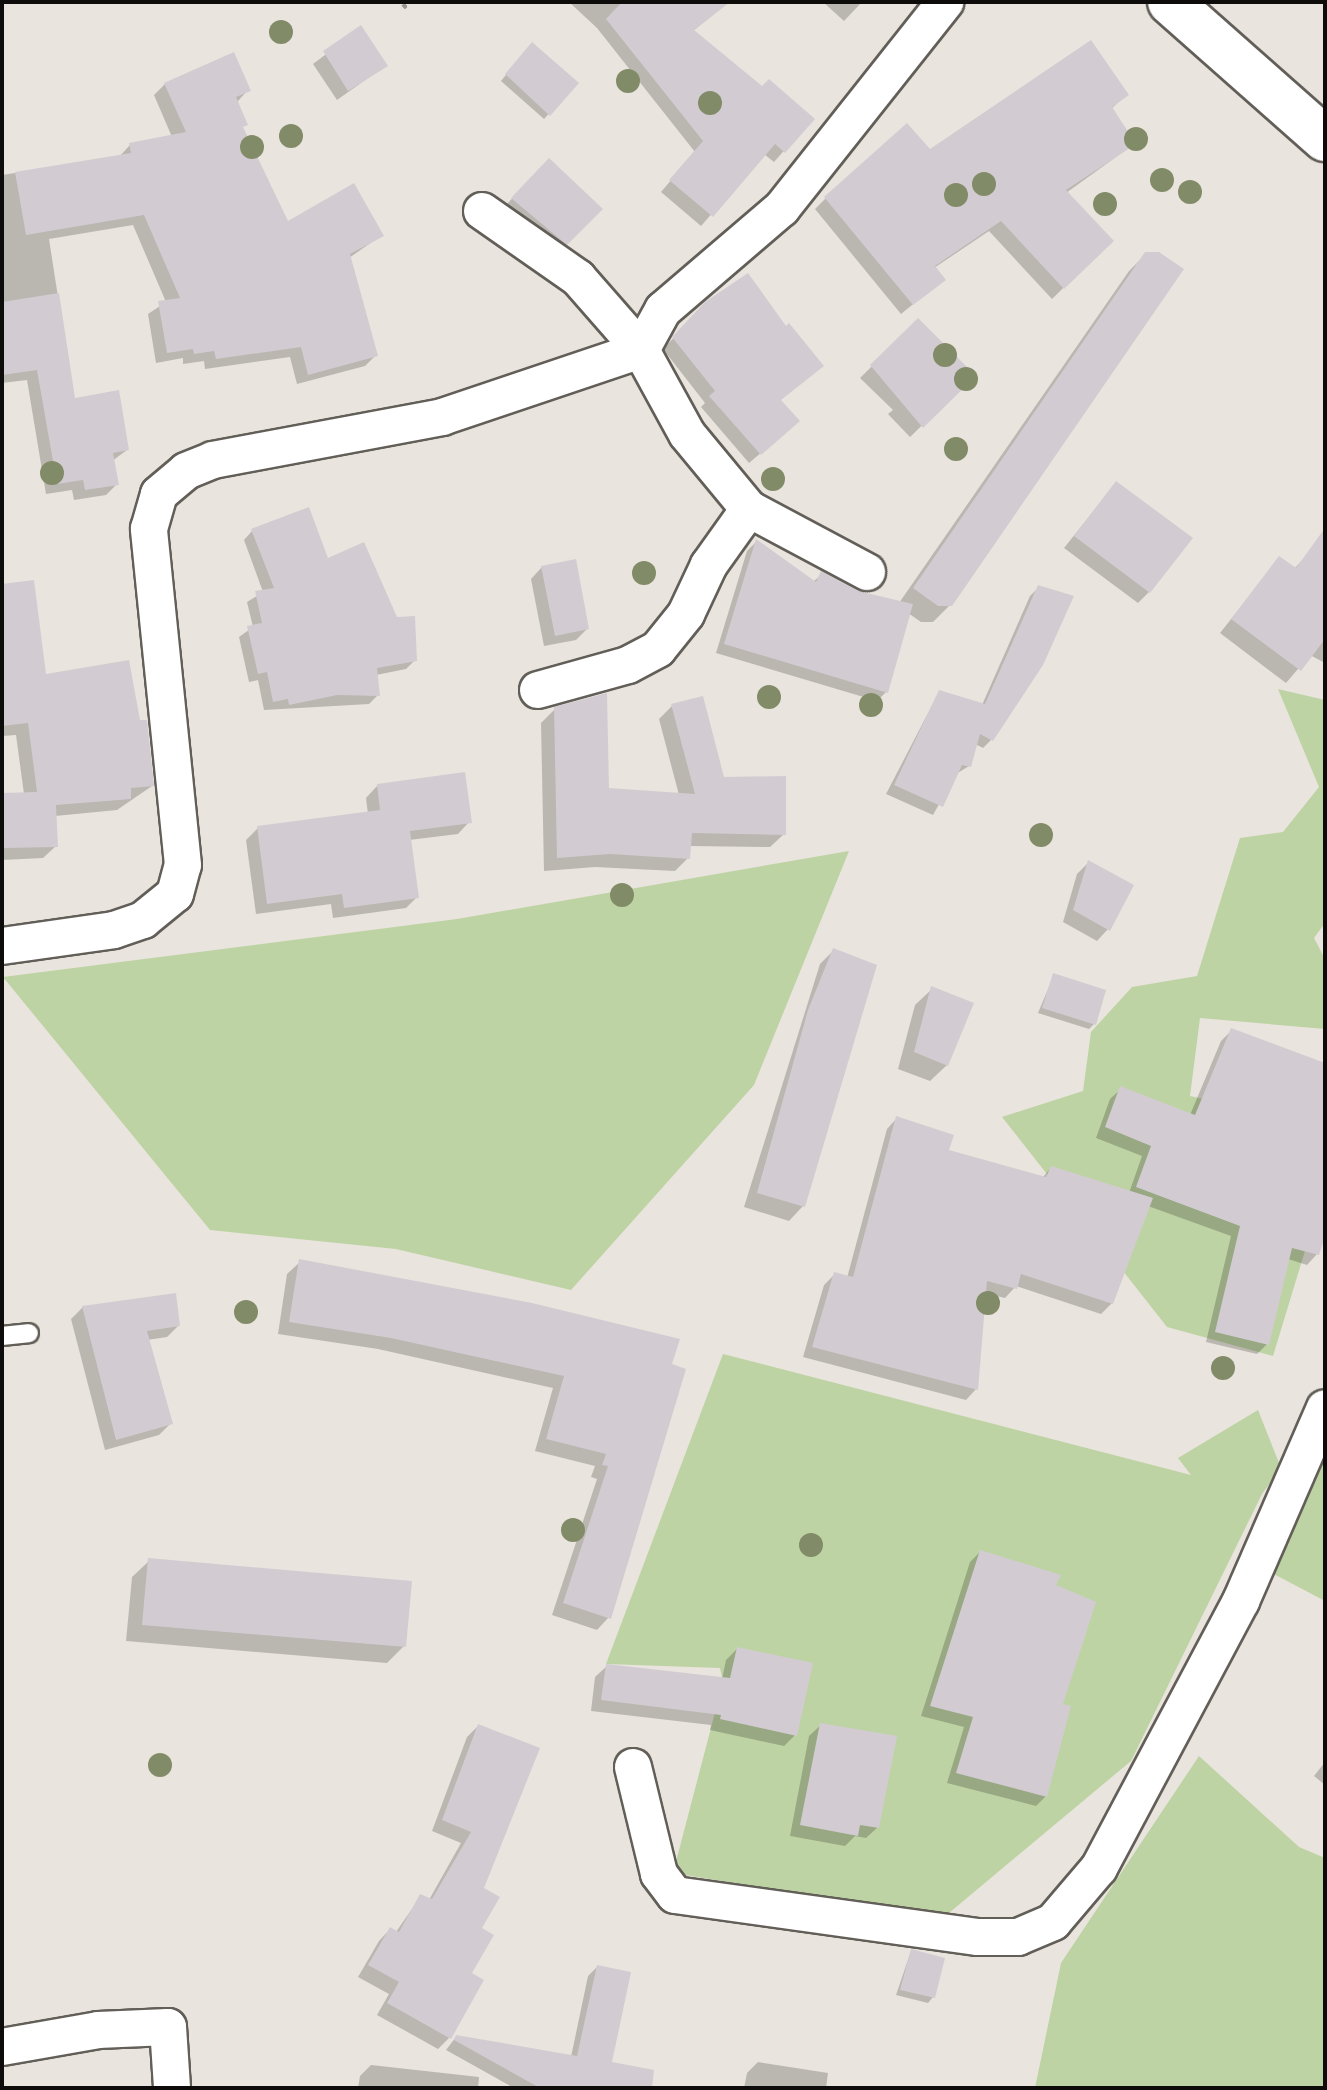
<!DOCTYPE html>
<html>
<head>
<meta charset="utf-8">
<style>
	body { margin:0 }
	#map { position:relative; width:1327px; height:2090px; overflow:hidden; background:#e9e4dd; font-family:"Roboto Serif",serif }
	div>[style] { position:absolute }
	.green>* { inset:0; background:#bed3a3 }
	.shadow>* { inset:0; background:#0003 }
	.building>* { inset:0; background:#d2ccd2 }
	.path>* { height:5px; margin-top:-2.5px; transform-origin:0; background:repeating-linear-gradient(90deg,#9a9691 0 4px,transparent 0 8px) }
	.roads { filter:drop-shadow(2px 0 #625e58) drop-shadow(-2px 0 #625e58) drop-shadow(0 2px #625e58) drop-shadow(0 -2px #625e58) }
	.lane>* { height:18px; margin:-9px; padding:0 9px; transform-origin:9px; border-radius:9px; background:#fff }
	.street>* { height:36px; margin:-18px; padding:0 18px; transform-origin:18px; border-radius:18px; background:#fff }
	.secondary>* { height:44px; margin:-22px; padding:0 22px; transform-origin:22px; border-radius:22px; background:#fff }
	.trees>* { width:24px; height:24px; margin:-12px; border-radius:50%; background:#828b67 }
	span { translate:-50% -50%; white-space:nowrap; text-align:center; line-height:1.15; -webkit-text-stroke:6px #e9e4dd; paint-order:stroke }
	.frame { position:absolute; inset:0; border:4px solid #0e0c0a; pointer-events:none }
</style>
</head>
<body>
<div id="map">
	<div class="green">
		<div style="clip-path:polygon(1278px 689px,1325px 700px,1325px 923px,1314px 938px,1325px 959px,1325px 1029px,1200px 1018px,1190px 1096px,1268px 1113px,1325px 1185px,1273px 1356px,1167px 1327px,1002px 1117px,1083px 1091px,1091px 1032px,1132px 987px,1197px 976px,1240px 838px,1283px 832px,1319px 787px)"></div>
		<div style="clip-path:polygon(849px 851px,754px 1085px,571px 1290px,396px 1249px,210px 1230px,3px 977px,457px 919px)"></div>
		<div style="clip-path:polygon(723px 1354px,1191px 1475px,1178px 1458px,1258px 1410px,1281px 1468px,1262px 1494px,1131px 1761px,943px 1918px,673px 1873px,723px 1682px,720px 1668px,606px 1664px)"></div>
		<div style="clip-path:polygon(1325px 1434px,1325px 1601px,1266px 1570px)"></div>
		<div style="clip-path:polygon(1199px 1756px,1299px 1847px,1325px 1858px,1325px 2088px,1035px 2088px,1061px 1963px)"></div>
	</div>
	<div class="shadow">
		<div style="clip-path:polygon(569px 2px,729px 2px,693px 31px,761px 89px,812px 119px,774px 162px,764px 154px,701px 226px,661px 192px,695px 152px,597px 28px)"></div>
		<div style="clip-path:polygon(823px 2px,862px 2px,844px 21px)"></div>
		<div style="clip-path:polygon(361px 28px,385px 66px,337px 100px,313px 64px)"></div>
		<div style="clip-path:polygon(527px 49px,576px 84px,544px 119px,501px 81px)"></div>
		<div style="clip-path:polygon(165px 84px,248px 90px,238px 101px,241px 128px,287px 224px,382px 235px,349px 258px,376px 355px,365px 366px,297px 384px,290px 357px,205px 369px,204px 361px,183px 364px,183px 358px,156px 363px,148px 314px,166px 302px,133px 225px,49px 239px,74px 400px,127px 450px,112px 461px,117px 484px,106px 495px,74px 500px,72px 490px,46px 494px,27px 380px,2px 383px,2px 175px,119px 157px,130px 145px,172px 137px,154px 95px)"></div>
		<div style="clip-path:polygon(1126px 95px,1111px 109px,1134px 144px,1066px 193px,1111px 241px,1052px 299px,989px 231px,934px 268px,943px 280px,901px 314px,815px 209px,826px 198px,930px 152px)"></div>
		<div style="clip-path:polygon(549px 161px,600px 209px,555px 255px,501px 210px)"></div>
		<div style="clip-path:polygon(1146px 254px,950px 605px,933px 622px,921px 622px,908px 613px,886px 692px,877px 701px,716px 653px,747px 551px,756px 542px,813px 582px,822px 574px,857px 593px,899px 603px,1129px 271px)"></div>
		<div style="clip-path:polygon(706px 304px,780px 401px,787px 431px,749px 463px,701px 407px,705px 403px,663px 349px)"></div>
		<div style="clip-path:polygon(918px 321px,973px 376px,910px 437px,888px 414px,893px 410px,860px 378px)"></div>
		<div style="clip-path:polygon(1116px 483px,1149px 592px,1138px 603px,1064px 548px)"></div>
		<div style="clip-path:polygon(252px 531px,327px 560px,415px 660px,406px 669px,376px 675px,378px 695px,369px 704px,264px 710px,258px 680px,249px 682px,239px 637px,253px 627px,247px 602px,263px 592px,244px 540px)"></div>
		<div style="clip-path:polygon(1309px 553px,1325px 565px,1325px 663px,1310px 655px,1286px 683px,1220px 633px,1279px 559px,1294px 569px)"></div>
		<div style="clip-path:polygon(542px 567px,587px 629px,576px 640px,544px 646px,531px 579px)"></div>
		<div style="clip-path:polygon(2px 586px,44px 677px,152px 786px,117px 810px,55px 816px,56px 846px,43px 858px,2px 860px,2px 795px,24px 794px,16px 735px,2px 736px)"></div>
		<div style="clip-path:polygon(1039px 587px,991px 740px,983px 748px,975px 744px,969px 766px,956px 774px,933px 815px,886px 794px,939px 692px,982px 705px,1030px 596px)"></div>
		<div style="clip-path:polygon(672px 706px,723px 779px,784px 834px,770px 847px,689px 846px,688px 858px,675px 871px,595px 867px,544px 871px,541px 723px,555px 709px,607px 790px,679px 795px,659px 719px)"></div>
		<div style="clip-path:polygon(377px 786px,469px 822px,458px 834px,409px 840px,417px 897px,406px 908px,333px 918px,331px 904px,256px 914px,246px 840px,258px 828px,368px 814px,366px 798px)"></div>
		<div style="clip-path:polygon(1088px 863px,1108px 929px,1097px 941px,1063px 922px,1077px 874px)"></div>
		<div style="clip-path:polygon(834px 950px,803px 1206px,789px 1221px,744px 1207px,820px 964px)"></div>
		<div style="clip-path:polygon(1054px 975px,1094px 1024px,1089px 1029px,1038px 1013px)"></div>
		<div style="clip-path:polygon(932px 989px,947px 1065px,930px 1081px,898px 1069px,915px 1005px)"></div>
		<div style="clip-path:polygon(1232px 1030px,1325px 1067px,1325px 1231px,1317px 1254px,1307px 1265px,1288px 1259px,1267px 1344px,1257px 1354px,1206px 1342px,1231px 1236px,1148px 1206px,1112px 1303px,1101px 1314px,1016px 1286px,1005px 1298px,984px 1293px,976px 1389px,966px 1400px,803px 1357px,824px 1285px,835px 1274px,847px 1278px,887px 1129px,897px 1118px,946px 1152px,1042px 1178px,1051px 1168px,1129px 1193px,1142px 1156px,1096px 1138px,1110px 1099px,1121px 1089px,1190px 1115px,1221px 1041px)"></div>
		<div style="clip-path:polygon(300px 1262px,677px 1341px,609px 1617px,597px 1630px,552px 1615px,597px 1479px,591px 1477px,595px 1466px,535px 1451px,553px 1388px,378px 1349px,278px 1334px,287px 1274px)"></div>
		<div style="clip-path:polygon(83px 1307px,178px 1326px,167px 1337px,147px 1340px,170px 1424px,159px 1435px,105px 1450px,71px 1319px)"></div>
		<div style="clip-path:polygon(980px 1552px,1053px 1586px,1060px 1706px,1046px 1796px,1036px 1806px,947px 1783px,964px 1727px,921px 1716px,970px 1562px)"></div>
		<div style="clip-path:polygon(149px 1561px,404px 1646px,387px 1663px,126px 1641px,132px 1577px)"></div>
		<div style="clip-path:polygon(737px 1649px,795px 1735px,784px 1746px,710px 1730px,711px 1725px,591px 1711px,595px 1677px,607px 1666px,722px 1679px,726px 1660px)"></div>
		<div style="clip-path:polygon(821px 1725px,878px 1827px,866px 1838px,855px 1836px,845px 1846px,790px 1836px,809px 1736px)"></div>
		<div style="clip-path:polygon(478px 1726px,480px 1929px,449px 2038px,438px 2049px,377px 2015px,389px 1994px,358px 1977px,379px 1941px,390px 1929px,396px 1932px,421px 1896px,429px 1900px,461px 1843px,432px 1831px,467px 1737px)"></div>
		<div style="clip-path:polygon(1325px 1762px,1325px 1785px,1314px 1776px)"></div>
		<div style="clip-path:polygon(911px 1951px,933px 1997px,928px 2003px,896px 1995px)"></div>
		<div style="clip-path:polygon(597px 1967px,616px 2088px,514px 2088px,446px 2050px,456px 2037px,571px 2057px,588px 1976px)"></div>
		<div style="clip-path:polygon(758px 2062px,828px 2073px,826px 2088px,744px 2088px,747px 2073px)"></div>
		<div style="clip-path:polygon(371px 2065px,479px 2077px,478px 2088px,358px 2088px,360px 2076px)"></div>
	</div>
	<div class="building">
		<div style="clip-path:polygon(622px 2px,730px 2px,694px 30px,762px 86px,769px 79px,815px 119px,785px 153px,775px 144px,713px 217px,669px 180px,703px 141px,606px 19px)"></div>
		<div style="clip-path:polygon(361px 25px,388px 66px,348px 91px,323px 51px)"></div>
		<div style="clip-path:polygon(1091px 40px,1129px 95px,1112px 107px,1136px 144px,1066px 190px,1114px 241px,1064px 289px,1001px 221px,935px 266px,946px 280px,913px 305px,824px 197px,907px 123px,930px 149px)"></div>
		<div style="clip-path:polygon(532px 42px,579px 83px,550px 116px,505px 74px)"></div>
		<div style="clip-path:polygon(234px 52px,251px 91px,236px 97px,248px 125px,243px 127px,288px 221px,354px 183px,384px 236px,350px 254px,378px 356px,308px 375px,301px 347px,216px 359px,214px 351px,194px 354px,193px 349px,167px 353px,158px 301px,180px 298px,144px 215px,26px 235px,15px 172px,131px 153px,129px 143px,186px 132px,164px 83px)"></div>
		<div style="clip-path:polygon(549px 158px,603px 209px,567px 245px,511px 198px)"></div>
		<div style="clip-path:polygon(1145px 252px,1159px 252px,1184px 269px,952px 606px,938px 606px,913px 588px)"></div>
		<div style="clip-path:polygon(748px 273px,786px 326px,789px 323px,824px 366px,781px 400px,800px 421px,761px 455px,709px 396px,715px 391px,672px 337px,705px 302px)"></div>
		<div style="clip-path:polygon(59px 293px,75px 398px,119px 390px,129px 450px,113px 453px,119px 485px,85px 490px,83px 480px,57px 484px,37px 370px,2px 375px,2px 302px)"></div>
		<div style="clip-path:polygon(918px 318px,976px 376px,923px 428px,870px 365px)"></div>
		<div style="clip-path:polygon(1116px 481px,1193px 538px,1150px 593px,1074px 536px)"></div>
		<div style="clip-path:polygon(309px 507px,328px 558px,364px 542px,397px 617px,415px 616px,417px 661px,377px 668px,380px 696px,337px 695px,289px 705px,288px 699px,273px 702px,267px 672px,258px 674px,247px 626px,262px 623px,255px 591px,274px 588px,251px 529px)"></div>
		<div style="clip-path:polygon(1325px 528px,1325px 639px,1301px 671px,1231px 619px,1279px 556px,1296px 568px)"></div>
		<div style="clip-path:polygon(756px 539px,816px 582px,821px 571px,858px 591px,913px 604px,888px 693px,724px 644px)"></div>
		<div style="clip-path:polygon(576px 559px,589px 629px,555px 636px,541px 566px)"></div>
		<div style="clip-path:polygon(34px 580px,46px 674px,129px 660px,140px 720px,147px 720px,154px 786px,131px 788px,131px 799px,56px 805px,58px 847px,2px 848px,2px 793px,37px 792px,28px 723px,2px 726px,2px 584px)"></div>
		<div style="clip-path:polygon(1038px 585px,1074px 596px,1043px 665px,993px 741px,980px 734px,971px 767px,962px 765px,943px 807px,894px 785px,939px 690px,985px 704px)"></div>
		<div style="clip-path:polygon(607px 693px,609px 788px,695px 794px,671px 704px,703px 696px,724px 777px,786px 776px,786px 835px,692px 833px,690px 859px,610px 854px,557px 858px,554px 707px)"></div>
		<div style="clip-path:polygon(465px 772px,472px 823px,410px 831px,419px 898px,344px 908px,342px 894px,267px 904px,257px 826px,380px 810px,377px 784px)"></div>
		<div style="clip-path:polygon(1088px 860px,1134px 885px,1110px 931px,1073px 910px)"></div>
		<div style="clip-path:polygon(833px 948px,877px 965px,805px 1207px,757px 1193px,808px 1010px)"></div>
		<div style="clip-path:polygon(1053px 973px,1106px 990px,1096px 1025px,1042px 1008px)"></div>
		<div style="clip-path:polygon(931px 986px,974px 1003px,948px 1066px,914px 1052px)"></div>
		<div style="clip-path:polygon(1231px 1028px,1325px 1063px,1325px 1236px,1319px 1255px,1292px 1248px,1269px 1345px,1215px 1332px,1240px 1226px,1136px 1187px,1151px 1146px,1105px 1127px,1120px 1086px,1195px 1115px)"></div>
		<div style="clip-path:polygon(896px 1116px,954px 1135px,949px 1150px,1046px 1177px,1051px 1166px,1153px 1198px,1113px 1304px,1021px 1274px,1017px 1289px,987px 1281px,978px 1390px,812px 1347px,834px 1272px,853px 1277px)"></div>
		<div style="clip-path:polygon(299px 1259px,532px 1303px,680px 1339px,672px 1364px,686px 1369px,611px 1619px,563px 1603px,608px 1466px,602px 1465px,606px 1454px,546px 1439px,564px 1376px,391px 1338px,289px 1322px)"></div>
		<div style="clip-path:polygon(176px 1293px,180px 1326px,147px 1331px,173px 1424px,116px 1440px,82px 1306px)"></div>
		<div style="clip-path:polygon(980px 1550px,1061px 1575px,1056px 1585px,1096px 1602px,1063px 1704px,1071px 1706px,1047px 1797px,956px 1773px,973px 1717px,930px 1706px)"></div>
		<div style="clip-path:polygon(148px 1558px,412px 1581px,406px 1647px,142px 1625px)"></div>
		<div style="clip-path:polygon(737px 1647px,813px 1663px,797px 1736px,720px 1719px,721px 1715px,601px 1700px,606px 1664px,730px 1678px)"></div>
		<div style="clip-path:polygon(820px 1723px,897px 1736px,879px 1828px,860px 1825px,858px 1836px,800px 1825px)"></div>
		<div style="clip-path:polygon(478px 1724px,540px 1748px,484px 1888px,500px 1897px,482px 1928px,494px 1935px,472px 1973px,484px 1980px,451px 2039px,387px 2003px,399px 1982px,368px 1965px,390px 1927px,399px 1932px,420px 1894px,432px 1899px,471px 1832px,442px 1820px)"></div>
		<div style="clip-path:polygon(911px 1949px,945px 1958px,935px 1998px,900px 1990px)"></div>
		<div style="clip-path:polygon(597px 1965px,631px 1972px,612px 2062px,654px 2070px,652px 2088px,540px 2088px,454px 2040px,456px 2035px,577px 2056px)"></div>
	</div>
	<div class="path">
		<div style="left:403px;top:7px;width:8px;rotate:-40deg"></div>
	</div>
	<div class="roads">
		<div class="lane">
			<div style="left:2px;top:1336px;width:27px;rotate:-6deg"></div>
		</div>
		<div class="street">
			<div style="left:867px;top:572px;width:134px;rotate:-151.9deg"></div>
			<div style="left:749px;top:509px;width:97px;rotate:-129.6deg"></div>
			<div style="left:687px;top:434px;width:96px;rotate:-118.7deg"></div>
			<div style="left:641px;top:350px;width:46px;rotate:-61.2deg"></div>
			<div style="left:663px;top:310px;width:157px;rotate:-40.6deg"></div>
			<div style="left:782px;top:208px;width:263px;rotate:-51.6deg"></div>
			<div style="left:538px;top:690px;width:93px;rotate:-15.5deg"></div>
			<div style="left:628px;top:665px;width:34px;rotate:-28deg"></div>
			<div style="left:658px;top:649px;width:45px;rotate:-51.3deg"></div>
			<div style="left:686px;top:614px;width:54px;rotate:-64.9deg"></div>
			<div style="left:709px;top:565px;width:69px;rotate:-54.5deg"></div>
			<div style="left:2px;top:946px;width:113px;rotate:-8.1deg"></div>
			<div style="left:114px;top:930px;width:31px;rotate:-19deg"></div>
			<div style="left:143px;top:920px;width:41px;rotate:-39.1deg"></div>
			<div style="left:175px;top:894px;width:30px;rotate:-75deg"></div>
			<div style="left:183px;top:865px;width:338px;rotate:-95.8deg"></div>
			<div style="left:149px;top:529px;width:36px;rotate:-74deg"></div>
			<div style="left:159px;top:494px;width:35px;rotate:-40deg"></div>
			<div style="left:186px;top:471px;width:29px;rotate:-22deg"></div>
			<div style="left:213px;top:460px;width:233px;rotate:-10.6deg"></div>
			<div style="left:442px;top:417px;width:210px;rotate:-18.6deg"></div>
			<div style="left:641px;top:350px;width:96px;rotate:-131.2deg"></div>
			<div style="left:578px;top:278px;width:117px;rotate:-145.1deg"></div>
			<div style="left:633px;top:1767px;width:110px;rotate:76.3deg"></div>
			<div style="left:659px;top:1874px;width:26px;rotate:53deg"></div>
			<div style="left:675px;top:1895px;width:306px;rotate:7.9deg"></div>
			<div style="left:978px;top:1937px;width:40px"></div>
			<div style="left:1018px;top:1937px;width:38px;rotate:-23deg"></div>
			<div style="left:1053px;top:1922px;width:71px;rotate:-49.6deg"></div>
			<div style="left:1099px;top:1868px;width:302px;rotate:-62deg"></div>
			<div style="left:1241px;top:1601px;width:210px;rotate:-66.5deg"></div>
			<div style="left:2px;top:2047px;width:97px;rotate:-10deg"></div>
			<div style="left:98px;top:2030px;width:70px;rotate:-2.5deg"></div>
			<div style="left:168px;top:2027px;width:61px;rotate:86.2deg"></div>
		</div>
		<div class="secondary">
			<div style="left:1170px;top:2px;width:207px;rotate:41.5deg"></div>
		</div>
	</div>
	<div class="trees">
		<div style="left:281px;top:32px"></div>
		<div style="left:628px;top:81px"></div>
		<div style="left:710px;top:103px"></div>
		<div style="left:291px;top:136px"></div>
		<div style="left:1136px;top:139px"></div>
		<div style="left:252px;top:147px"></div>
		<div style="left:1162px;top:180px"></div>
		<div style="left:984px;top:184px"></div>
		<div style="left:1190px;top:192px"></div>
		<div style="left:956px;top:195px"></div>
		<div style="left:1105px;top:204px"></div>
		<div style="left:945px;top:355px"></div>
		<div style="left:966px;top:379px"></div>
		<div style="left:956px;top:449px"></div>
		<div style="left:52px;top:473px"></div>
		<div style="left:773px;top:479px"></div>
		<div style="left:644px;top:573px"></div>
		<div style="left:769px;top:697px"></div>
		<div style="left:871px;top:705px"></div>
		<div style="left:1041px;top:835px"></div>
		<div style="left:622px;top:895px"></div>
		<div style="left:988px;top:1303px"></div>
		<div style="left:246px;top:1312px"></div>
		<div style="left:1223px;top:1368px"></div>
		<div style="left:573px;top:1530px"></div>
		<div style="left:811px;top:1545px"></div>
		<div style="left:160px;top:1765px"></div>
	</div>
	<div class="frame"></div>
</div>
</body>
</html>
